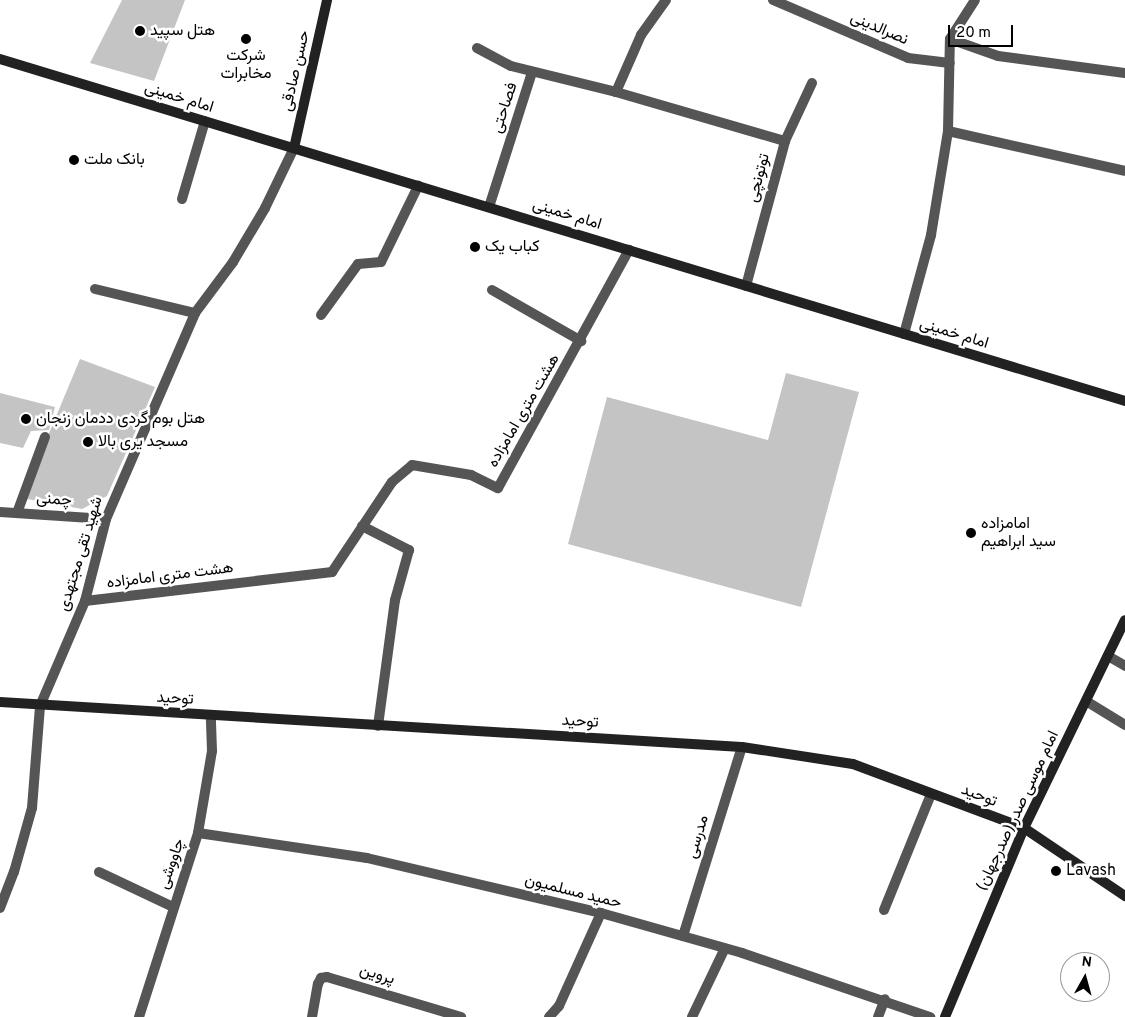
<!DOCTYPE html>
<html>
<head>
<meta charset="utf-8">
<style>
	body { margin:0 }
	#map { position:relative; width:1125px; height:1017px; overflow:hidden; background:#fff; font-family:Overpass,Vazirmatn,sans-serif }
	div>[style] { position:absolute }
	.building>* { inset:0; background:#c4c4c4 }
	.lane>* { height:10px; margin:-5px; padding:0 5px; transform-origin:5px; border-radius:5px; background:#555 }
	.street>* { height:10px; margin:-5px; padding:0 5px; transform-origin:5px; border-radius:5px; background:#555 }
	.secondary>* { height:10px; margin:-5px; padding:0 5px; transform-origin:5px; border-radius:5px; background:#222 }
	.dots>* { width:14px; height:14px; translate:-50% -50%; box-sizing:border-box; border:2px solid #fff; border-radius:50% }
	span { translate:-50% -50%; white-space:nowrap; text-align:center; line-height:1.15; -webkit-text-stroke:5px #fff; paint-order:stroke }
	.street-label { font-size:16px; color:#000 }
	.poi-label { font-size:16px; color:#000 }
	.left { translate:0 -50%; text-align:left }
	.north { position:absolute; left:1060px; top:952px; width:50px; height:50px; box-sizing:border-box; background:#fff; border:1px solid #999; border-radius:50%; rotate:7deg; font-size:14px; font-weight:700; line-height:20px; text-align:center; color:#000 }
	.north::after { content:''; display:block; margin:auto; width:18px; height:22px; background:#000; clip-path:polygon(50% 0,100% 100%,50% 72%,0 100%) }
	.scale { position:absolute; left:948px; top:25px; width:65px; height:22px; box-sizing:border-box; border:2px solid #000; border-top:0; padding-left:6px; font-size:15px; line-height:18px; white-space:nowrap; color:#000; -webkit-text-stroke:4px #fff; paint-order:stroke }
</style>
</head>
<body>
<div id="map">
	<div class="building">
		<div style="clip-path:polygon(122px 0,185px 0,154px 81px,90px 63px)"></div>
		<div style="clip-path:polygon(80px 359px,155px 387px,107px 496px,82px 509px,22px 498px)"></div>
		<div style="clip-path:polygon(786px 373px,859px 392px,801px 607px,568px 544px,607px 397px,768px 440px)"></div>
		<div style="clip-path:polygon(0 393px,55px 407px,49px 430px,31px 431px,23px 448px,0 443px)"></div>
	</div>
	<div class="lane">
		<div style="left:321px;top:315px;width:63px;rotate:-54deg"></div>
		<div style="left:358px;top:264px;width:23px;rotate:-5deg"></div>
	</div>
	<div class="street">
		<div style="left:773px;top:0;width:147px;rotate:23.2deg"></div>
		<div style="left:908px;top:58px;width:42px;rotate:6.8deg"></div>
		<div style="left:950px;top:39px;width:51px;rotate:19.5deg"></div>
		<div style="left:998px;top:56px;width:128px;rotate:7.6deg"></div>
		<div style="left:477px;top:48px;width:38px;rotate:28deg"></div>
		<div style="left:511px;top:66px;width:108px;rotate:13.9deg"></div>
		<div style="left:616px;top:92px;width:62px;rotate:-66.3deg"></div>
		<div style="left:641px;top:35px;width:43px;rotate:-54.5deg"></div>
		<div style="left:616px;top:92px;width:176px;rotate:16.2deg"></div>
		<div style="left:948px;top:131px;width:181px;rotate:12.7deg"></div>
		<div style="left:182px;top:199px;width:81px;rotate:-73.6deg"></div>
		<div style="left:489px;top:207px;width:142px;rotate:-72.3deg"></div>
		<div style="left:381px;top:262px;width:85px;rotate:-64deg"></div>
		<div style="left:746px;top:286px;width:150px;rotate:-74.9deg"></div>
		<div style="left:785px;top:141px;width:64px;rotate:-65deg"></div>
		<div style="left:95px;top:289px;width:103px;rotate:13.5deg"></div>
		<div style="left:492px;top:290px;width:103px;rotate:29.8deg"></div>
		<div style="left:904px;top:334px;width:103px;rotate:-74.7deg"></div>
		<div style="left:931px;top:235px;width:105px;rotate:-80.7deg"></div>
		<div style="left:948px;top:131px;width:92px;rotate:-88.8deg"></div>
		<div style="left:950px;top:39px;width:46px;rotate:-57.3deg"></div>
		<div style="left:0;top:512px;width:106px;rotate:3.8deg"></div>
		<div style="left:17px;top:513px;width:81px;rotate:-69.8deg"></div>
		<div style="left:362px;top:526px;width:53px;rotate:27.1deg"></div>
		<div style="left:409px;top:550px;width:52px;rotate:105.6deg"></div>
		<div style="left:395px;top:600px;width:127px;rotate:97.7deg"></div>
		<div style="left:85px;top:601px;width:249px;rotate:-6.7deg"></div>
		<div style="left:332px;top:572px;width:108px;rotate:-56.3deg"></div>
		<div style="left:392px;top:482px;width:26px;rotate:-40deg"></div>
		<div style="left:412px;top:465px;width:60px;rotate:9.6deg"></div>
		<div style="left:471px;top:475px;width:30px;rotate:26deg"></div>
		<div style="left:498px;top:488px;width:272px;rotate:-61.2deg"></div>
		<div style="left:1108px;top:656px;width:20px;rotate:30deg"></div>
		<div style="left:1086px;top:701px;width:46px;rotate:31.6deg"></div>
		<div style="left:198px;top:833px;width:171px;rotate:8.4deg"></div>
		<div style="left:367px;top:858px;width:240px;rotate:13.2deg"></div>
		<div style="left:601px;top:913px;width:147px;rotate:15.8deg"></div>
		<div style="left:742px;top:953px;width:199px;rotate:18.8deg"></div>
		<div style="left:99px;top:872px;width:82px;rotate:25.3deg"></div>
		<div style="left:0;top:908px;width:39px;rotate:-69deg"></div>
		<div style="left:14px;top:872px;width:66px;rotate:-74.3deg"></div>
		<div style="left:32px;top:808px;width:102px;rotate:-85.5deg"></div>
		<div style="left:40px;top:706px;width:114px;rotate:-66.8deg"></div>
		<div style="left:85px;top:601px;width:85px;rotate:-75.6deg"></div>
		<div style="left:106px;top:519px;width:224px;rotate:-66.6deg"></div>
		<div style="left:195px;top:313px;width:64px;rotate:-53.3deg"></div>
		<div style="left:233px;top:262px;width:63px;rotate:-59.3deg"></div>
		<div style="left:265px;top:208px;width:67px;rotate:-64.2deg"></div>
		<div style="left:884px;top:910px;width:125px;rotate:-67.9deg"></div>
		<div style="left:683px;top:936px;width:198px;rotate:-72.7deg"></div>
		<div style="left:139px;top:1017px;width:193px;rotate:-72.2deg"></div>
		<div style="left:198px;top:833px;width:83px;rotate:-80.3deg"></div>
		<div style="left:212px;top:751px;width:35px;rotate:-92deg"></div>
		<div style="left:312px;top:1017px;width:34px;rotate:-80deg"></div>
		<div style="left:318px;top:984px;width:7px;rotate:-63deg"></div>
		<div style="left:321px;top:978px;width:6px;rotate:-9deg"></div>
		<div style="left:327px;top:977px;width:140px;rotate:16.6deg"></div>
		<div style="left:549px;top:1017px;width:15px;rotate:-48deg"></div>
		<div style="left:559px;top:1006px;width:102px;rotate:-65.7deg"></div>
		<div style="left:692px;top:1017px;width:76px;rotate:-64.4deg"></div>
		<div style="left:878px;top:1017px;width:19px;rotate:-69deg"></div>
	</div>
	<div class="secondary">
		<div style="left:0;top:59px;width:1176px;rotate:16.91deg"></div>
		<div style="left:294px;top:148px;width:152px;rotate:-77.4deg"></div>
		<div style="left:0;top:702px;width:743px;rotate:3.47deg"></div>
		<div style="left:742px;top:747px;width:112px;rotate:8.7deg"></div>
		<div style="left:853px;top:764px;width:183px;rotate:20.5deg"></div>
		<div style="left:1024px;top:828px;width:122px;rotate:34deg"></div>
		<div style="left:945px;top:1017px;width:205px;rotate:-67.3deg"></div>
		<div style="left:1024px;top:828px;width:231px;rotate:-64.1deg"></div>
	</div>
	<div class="dots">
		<div style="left:140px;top:31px;background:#000"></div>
		<div style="left:246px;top:39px;background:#000"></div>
		<div style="left:74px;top:160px;background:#000"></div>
		<div style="left:475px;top:247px;background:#000"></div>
		<div style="left:26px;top:419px;background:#000"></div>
		<div style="left:88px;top:442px;background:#000"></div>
		<div style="left:971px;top:533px;background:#000"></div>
		<div style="left:1056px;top:871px;background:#000"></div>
	</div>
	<div class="street-label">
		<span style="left:879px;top:29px;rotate:23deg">نصرالدینی</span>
		<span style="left:296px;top:71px;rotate:-77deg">حسن صادقی</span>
		<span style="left:179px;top:98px;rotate:17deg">امام خمینی</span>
		<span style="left:505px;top:108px;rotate:-72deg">فصاحتی</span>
		<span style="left:759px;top:178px;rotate:-75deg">توتونچی</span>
		<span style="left:567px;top:215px;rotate:17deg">امام خمینی</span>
		<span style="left:954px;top:334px;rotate:17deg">امام خمینی</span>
		<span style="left:524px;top:411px;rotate:-60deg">هشت متری امامزاده</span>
		<span style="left:54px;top:500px;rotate:4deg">چمنی</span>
		<span style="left:81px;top:554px;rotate:-73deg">شهید تقی مجتهدی</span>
		<span style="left:170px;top:576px;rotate:-7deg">هشت متری امامزاده</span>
		<span style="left:175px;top:699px;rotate:3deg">توحید</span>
		<span style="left:580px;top:722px;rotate:3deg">توحید</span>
		<span style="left:979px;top:796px;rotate:21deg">توحید</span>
		<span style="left:1018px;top:811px;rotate:-65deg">(صدرجهان) امام موسی صدر</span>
		<span style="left:698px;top:837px;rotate:-73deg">مدرسی</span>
		<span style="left:172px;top:864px;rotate:-71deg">چاووشی</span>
		<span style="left:573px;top:892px;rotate:14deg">حمید مسلمیون</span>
		<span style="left:377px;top:975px;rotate:17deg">پروین</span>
	</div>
	<div class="poi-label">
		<span class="left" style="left:150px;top:31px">هتل سپید</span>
		<span style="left:246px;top:65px">شرکت<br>مخابرات</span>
		<span class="left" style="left:84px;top:160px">بانک ملت</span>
		<span class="left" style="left:485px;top:247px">کباب یک</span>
		<span class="left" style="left:36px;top:419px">هتل بوم گردی ددمان زنجان</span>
		<span class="left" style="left:98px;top:442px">مسجد یری بالا</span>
		<span class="left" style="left:981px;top:533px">امامزاده<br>سید ابراهیم</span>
		<span class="left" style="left:1066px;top:871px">Lavash</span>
	</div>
	<div class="north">N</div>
	<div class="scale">20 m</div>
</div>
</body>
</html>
